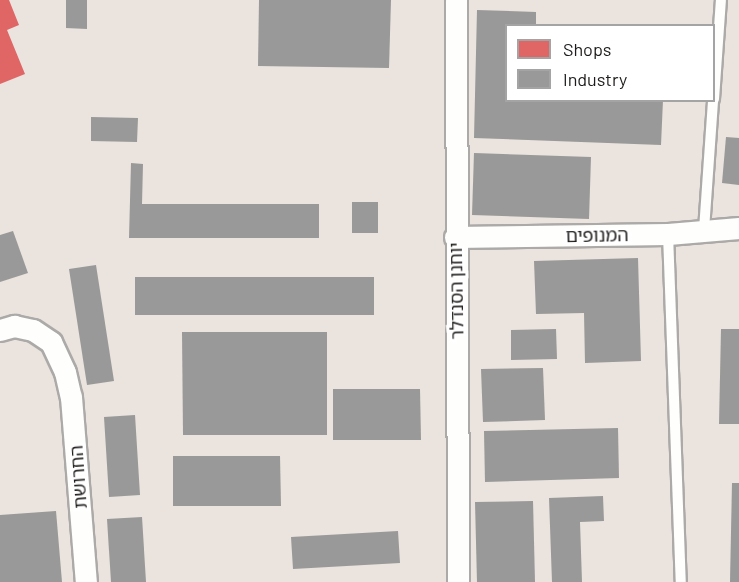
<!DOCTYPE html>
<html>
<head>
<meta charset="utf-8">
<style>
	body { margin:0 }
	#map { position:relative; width:739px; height:582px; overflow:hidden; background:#f8f5f3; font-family:Barlow,"Noto Sans Hebrew",sans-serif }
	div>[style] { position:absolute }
	.built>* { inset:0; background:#eae3de }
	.shops>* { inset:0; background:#e06666 }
	.industry>* { inset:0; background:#999 }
	.roads { filter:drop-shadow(2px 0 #acaaa8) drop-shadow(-2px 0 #acaaa8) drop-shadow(0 2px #acaaa8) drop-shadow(0 -2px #acaaa8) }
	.lane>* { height:10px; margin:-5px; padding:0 5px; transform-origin:5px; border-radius:5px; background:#fefefd }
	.street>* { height:21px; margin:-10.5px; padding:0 10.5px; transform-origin:10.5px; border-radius:10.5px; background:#fefefd }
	span { translate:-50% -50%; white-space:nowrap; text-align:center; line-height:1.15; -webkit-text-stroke:6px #fff; paint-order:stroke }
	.street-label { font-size:18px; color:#1e1c1b }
	.legend { position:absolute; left:505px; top:24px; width:210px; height:78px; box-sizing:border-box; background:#fff; border:2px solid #a5a4a4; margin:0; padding:8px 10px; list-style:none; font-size:18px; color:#1e1c1b }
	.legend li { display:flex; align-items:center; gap:12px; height:30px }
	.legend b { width:30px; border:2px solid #a5a4a4 }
</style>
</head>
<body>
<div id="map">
	<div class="built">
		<div style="clip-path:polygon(evenodd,0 0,739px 0,739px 582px,0 582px,0 0,506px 26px,714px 26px,714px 100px,506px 100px,506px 26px)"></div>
	</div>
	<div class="shops">
		<div style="clip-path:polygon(0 0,9px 0,19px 25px,7px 30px,25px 74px,0 84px)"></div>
	</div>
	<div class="industry">
		<div style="clip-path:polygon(66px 0,87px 0,87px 29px,66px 28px)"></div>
		<div style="clip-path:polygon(259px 0,391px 0,389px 68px,258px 66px)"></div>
		<div style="clip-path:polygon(477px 10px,536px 12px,536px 26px,506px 26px,506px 100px,663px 100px,661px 145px,474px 138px)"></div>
		<div style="clip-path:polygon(91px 117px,138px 118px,137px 142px,91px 141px)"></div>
		<div style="clip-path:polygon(726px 137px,739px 138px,739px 185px,722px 183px)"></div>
		<div style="clip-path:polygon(474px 153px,591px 157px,589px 219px,472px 215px)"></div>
		<div style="clip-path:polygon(131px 163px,143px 164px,142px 204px,319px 204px,319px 238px,129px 238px)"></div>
		<div style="clip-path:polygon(352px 202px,378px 202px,378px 233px,352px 233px)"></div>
		<div style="clip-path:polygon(13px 231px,28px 273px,0 282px,0 235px)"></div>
		<div style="clip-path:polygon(638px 258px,641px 361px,585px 363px,584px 313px,536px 314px,534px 261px)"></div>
		<div style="clip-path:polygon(96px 265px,114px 381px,87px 385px,69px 269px)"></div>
		<div style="clip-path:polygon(135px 277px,374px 277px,374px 315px,135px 315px)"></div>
		<div style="clip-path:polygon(556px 329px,557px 359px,511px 360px,511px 330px)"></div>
		<div style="clip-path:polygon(721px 329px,739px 329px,739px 424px,719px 424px)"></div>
		<div style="clip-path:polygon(182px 332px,327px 332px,327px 435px,183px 435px)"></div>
		<div style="clip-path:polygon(543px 368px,545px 420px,483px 422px,481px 369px)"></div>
		<div style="clip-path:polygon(333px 389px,420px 389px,421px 440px,333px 440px)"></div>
		<div style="clip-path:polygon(135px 415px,140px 495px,109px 497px,104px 417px)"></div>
		<div style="clip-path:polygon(618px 428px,619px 478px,485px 482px,484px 431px)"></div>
		<div style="clip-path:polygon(173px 456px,280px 456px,281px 506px,173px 506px)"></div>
		<div style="clip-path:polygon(732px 483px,739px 483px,739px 582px,730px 582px)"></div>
		<div style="clip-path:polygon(603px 496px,604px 521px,580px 522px,582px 582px,552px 582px,549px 498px)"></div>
		<div style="clip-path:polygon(533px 501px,535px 582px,477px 582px,475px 502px)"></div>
		<div style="clip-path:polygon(56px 511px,62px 582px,0 582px,0 515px)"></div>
		<div style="clip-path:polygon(142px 517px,146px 582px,111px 582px,107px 519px)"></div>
		<div style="clip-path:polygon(398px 531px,400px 563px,293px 569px,291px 537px)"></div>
	</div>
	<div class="roads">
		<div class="lane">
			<div style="left:714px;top:99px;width:99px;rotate:-86deg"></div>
			<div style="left:704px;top:230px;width:130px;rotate:-86deg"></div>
			<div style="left:668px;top:234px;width:348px;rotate:87.9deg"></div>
		</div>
		<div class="street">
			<div style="left:456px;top:0;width:582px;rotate:89.8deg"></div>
			<div style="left:455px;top:237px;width:213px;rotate:-0.8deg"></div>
			<div style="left:668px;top:234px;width:71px;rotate:-4.8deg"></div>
			<div style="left:0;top:330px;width:15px;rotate:-16deg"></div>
			<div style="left:14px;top:326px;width:19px;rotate:12deg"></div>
			<div style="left:33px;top:330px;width:22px;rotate:34deg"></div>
			<div style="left:51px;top:342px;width:33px;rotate:65deg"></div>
			<div style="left:65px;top:372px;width:26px;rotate:77deg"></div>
			<div style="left:71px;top:397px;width:186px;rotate:85.4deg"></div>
		</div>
	</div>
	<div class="street-label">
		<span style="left:597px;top:235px;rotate:-1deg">המנופים</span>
		<span style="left:456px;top:291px;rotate:-91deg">יוחנן הסנדלר</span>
		<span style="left:78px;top:477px;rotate:-94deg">החרושת</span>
	</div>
	<ul class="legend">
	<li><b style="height:16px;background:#e06666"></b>Shops</li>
	<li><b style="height:16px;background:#999"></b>Industry</li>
	</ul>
</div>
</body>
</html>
